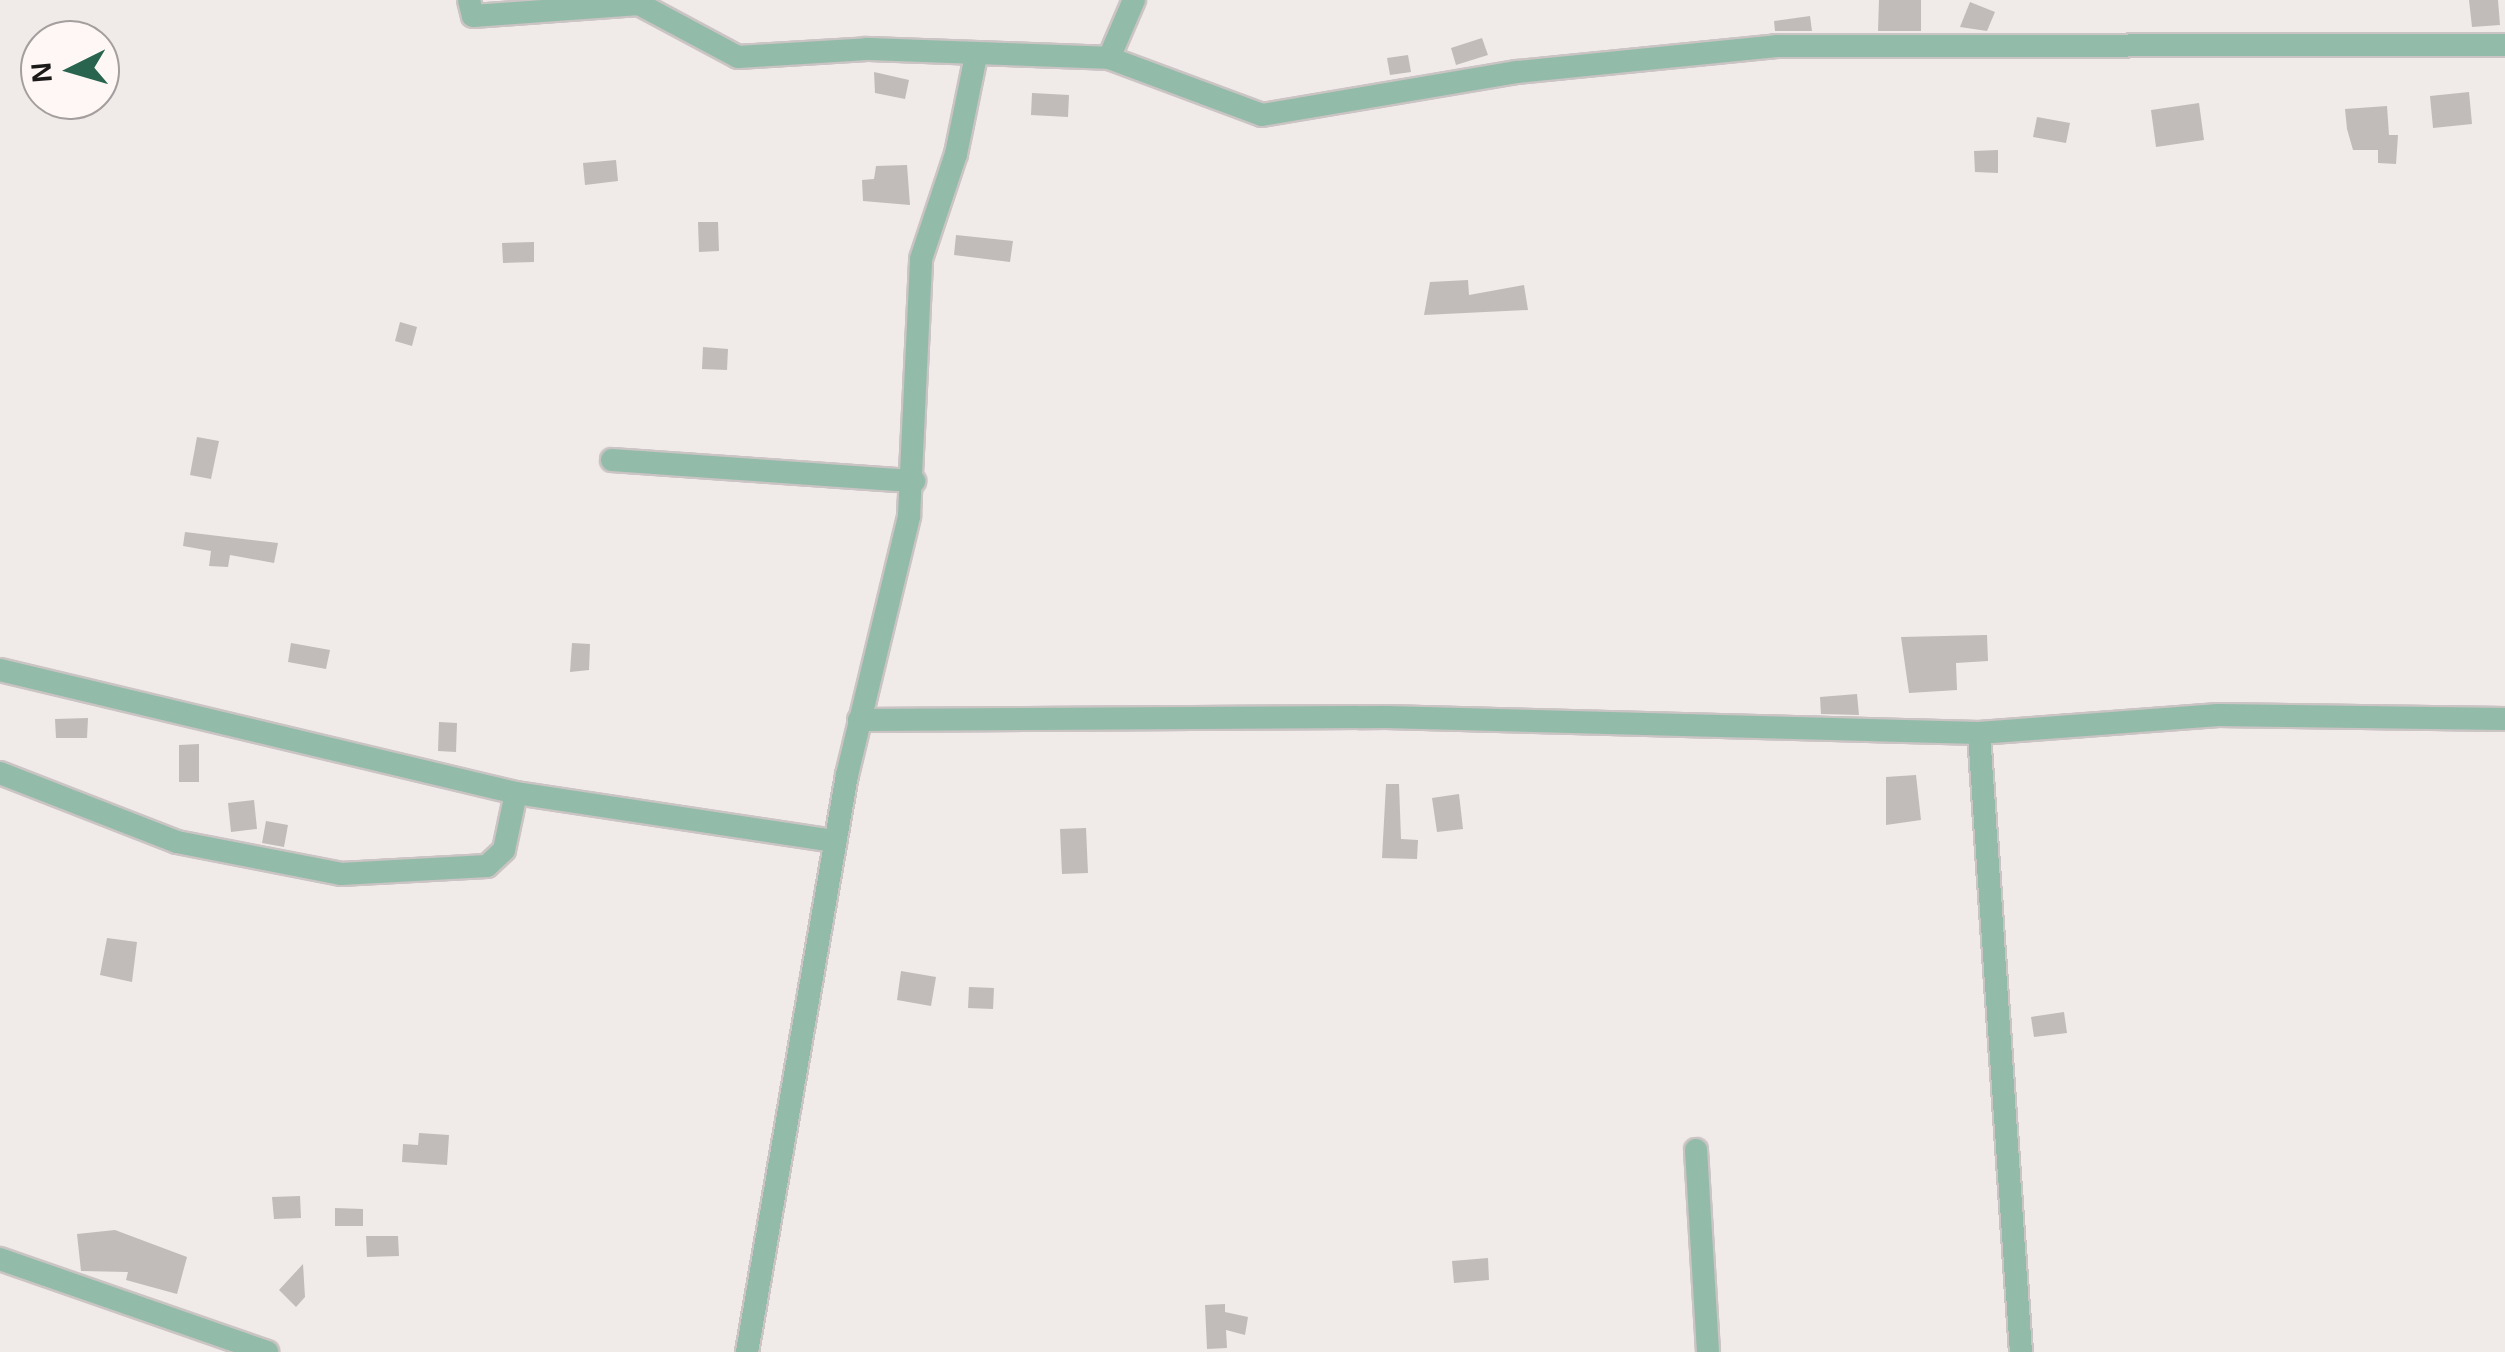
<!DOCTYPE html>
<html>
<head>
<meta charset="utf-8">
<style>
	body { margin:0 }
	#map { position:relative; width:2505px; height:1352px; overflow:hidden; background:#f0eae9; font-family:Arial,sans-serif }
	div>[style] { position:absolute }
	.building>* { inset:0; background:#c1bbba }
	.roads { filter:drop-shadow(2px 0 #cac4c4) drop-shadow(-2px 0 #cac4c4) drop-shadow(0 2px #cac4c4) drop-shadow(0 -2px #cac4c4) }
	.street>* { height:22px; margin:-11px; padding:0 11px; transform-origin:11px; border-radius:11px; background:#92bba9 }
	span { translate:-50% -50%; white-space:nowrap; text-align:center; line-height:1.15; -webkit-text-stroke:9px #fef7f6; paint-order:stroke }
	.north { position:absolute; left:20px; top:20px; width:100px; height:100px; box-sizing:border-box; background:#fef7f6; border:2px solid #a49e9e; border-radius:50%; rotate:265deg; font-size:28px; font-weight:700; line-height:40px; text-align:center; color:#1c1919 }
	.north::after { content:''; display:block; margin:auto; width:35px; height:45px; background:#29644f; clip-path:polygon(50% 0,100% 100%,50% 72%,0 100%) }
</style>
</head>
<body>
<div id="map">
	<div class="building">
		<div style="clip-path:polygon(1879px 0,1921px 0,1921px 31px,1878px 31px)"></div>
		<div style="clip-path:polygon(2469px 0,2498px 0,2500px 25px,2472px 27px)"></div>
		<div style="clip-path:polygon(1970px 2px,1995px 12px,1987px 31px,1960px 27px)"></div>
		<div style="clip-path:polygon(1810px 16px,1812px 31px,1775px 31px,1774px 21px)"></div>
		<div style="clip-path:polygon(1482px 38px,1488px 55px,1456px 65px,1451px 48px)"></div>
		<div style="clip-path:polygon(1408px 55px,1411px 72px,1390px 75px,1387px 58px)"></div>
		<div style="clip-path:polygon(874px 72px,909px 80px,905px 99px,875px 93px)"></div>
		<div style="clip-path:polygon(2469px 92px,2472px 124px,2433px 128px,2430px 96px)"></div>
		<div style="clip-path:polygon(1032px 93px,1069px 95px,1068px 117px,1031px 115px)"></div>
		<div style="clip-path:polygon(2199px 103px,2204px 140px,2156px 147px,2151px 110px)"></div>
		<div style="clip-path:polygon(2387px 106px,2389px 135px,2398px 135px,2396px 164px,2378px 163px,2378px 150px,2353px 150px,2347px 129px,2345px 109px)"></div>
		<div style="clip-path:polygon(2037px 117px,2070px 123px,2066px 143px,2033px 137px)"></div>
		<div style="clip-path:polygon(1998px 150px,1998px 173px,1975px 172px,1974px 151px)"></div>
		<div style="clip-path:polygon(616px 160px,618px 181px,585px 185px,583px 163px)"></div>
		<div style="clip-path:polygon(907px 165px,910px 205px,863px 201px,862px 180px,874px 179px,876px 166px)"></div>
		<div style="clip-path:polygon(698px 222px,718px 222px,719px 251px,699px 252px)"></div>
		<div style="clip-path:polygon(956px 235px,1013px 241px,1010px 262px,954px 255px)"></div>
		<div style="clip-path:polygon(534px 242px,534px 262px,503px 263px,502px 243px)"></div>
		<div style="clip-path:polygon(1468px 280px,1469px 295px,1524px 285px,1528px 310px,1424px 315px,1430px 282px)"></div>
		<div style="clip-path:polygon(400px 322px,417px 327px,412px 346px,395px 341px)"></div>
		<div style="clip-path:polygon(703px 347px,728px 349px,727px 370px,702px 369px)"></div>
		<div style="clip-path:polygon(197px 437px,219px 441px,211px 479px,190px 475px)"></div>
		<div style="clip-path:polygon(185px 532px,278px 543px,274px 563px,230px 555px,228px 567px,209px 566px,211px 551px,183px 546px)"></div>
		<div style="clip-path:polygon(1987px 635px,1988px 661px,1956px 663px,1957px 690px,1909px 693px,1901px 637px)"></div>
		<div style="clip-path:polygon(291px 643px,330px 650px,326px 669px,288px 662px)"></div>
		<div style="clip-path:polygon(572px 643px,590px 644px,589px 670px,570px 672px)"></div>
		<div style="clip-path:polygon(1857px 694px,1859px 715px,1821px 714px,1820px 697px)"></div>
		<div style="clip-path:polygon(88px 718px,87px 738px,56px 738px,55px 719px)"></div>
		<div style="clip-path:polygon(439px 722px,457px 723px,456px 752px,438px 751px)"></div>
		<div style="clip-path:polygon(199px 744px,199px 782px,179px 782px,179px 745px)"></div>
		<div style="clip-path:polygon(1916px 775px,1921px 820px,1886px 825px,1886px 777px)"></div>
		<div style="clip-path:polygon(1386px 784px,1399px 784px,1401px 839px,1418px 840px,1417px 859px,1382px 858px)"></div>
		<div style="clip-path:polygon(1459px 794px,1463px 829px,1437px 832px,1432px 798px)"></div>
		<div style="clip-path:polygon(254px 800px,257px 829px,231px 832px,228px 803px)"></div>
		<div style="clip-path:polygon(266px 821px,288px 825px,284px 847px,262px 843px)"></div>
		<div style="clip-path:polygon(1086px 828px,1088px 873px,1062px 874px,1060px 829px)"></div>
		<div style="clip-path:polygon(107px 938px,137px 942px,132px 982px,100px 975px)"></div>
		<div style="clip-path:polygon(901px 971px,936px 977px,931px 1006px,897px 1000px)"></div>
		<div style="clip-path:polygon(969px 987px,994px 988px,993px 1009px,968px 1008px)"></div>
		<div style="clip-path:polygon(2064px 1012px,2067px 1033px,2034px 1037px,2031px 1017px)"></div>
		<div style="clip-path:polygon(419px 1133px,449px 1135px,447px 1165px,402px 1162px,403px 1144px,418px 1145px)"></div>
		<div style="clip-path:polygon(300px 1196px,301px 1218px,274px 1219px,272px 1197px)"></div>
		<div style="clip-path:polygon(335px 1208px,363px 1209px,363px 1226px,335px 1226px)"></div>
		<div style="clip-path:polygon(115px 1230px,187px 1257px,177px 1294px,126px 1280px,128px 1272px,81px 1271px,77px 1234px)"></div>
		<div style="clip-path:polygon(366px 1236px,398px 1236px,399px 1256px,367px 1257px)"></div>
		<div style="clip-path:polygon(1488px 1258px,1489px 1280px,1454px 1283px,1452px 1261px)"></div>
		<div style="clip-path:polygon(303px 1264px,305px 1297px,296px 1307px,279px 1290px)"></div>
		<div style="clip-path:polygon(1225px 1304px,1225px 1312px,1248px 1317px,1245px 1335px,1226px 1330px,1227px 1348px,1207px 1349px,1205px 1305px)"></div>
	</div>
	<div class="roads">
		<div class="street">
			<div style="left:469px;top:0;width:16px;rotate:76deg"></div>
			<div style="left:473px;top:16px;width:166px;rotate:-4.1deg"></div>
			<div style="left:639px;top:4px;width:112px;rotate:28.2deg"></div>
			<div style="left:738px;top:57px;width:129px;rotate:-3.5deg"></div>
			<div style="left:867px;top:49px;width:242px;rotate:2.1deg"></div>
			<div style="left:1109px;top:58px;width:163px;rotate:20.4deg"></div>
			<div style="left:1262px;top:115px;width:259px;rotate:-9.6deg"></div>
			<div style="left:1517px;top:72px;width:260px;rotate:-5.7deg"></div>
			<div style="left:1776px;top:46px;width:729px;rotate:-0.08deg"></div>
			<div style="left:1109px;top:58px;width:63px;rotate:-66.7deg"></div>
			<div style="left:612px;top:460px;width:303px;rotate:4deg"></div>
			<div style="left:0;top:670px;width:530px;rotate:13.41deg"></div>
			<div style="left:516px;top:793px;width:323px;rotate:8.6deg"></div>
			<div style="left:859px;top:720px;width:527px;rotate:-0.33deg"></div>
			<div style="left:1386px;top:717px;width:593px;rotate:1.55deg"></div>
			<div style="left:1979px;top:733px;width:240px;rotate:-4.3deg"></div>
			<div style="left:2218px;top:715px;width:287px;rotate:0.8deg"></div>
			<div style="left:1979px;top:733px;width:620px;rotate:86.12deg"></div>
			<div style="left:0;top:773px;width:190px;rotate:21.3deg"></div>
			<div style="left:177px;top:842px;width:167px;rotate:11deg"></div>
			<div style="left:341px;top:874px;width:146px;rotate:-3.1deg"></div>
			<div style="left:487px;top:866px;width:23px;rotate:-43deg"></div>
			<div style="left:504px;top:850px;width:58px;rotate:-78.1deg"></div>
			<div style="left:1696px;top:1150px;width:202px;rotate:86.6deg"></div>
			<div style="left:0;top:1259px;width:283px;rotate:19.2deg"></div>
			<div style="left:747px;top:1352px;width:586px;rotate:-80.17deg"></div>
			<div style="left:847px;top:775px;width:266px;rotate:-76.5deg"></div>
			<div style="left:909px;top:516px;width:257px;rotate:-87.3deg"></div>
			<div style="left:921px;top:259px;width:111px;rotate:-71.6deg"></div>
			<div style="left:956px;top:154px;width:100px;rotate:-78.5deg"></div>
		</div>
	</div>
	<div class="north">N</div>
</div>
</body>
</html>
